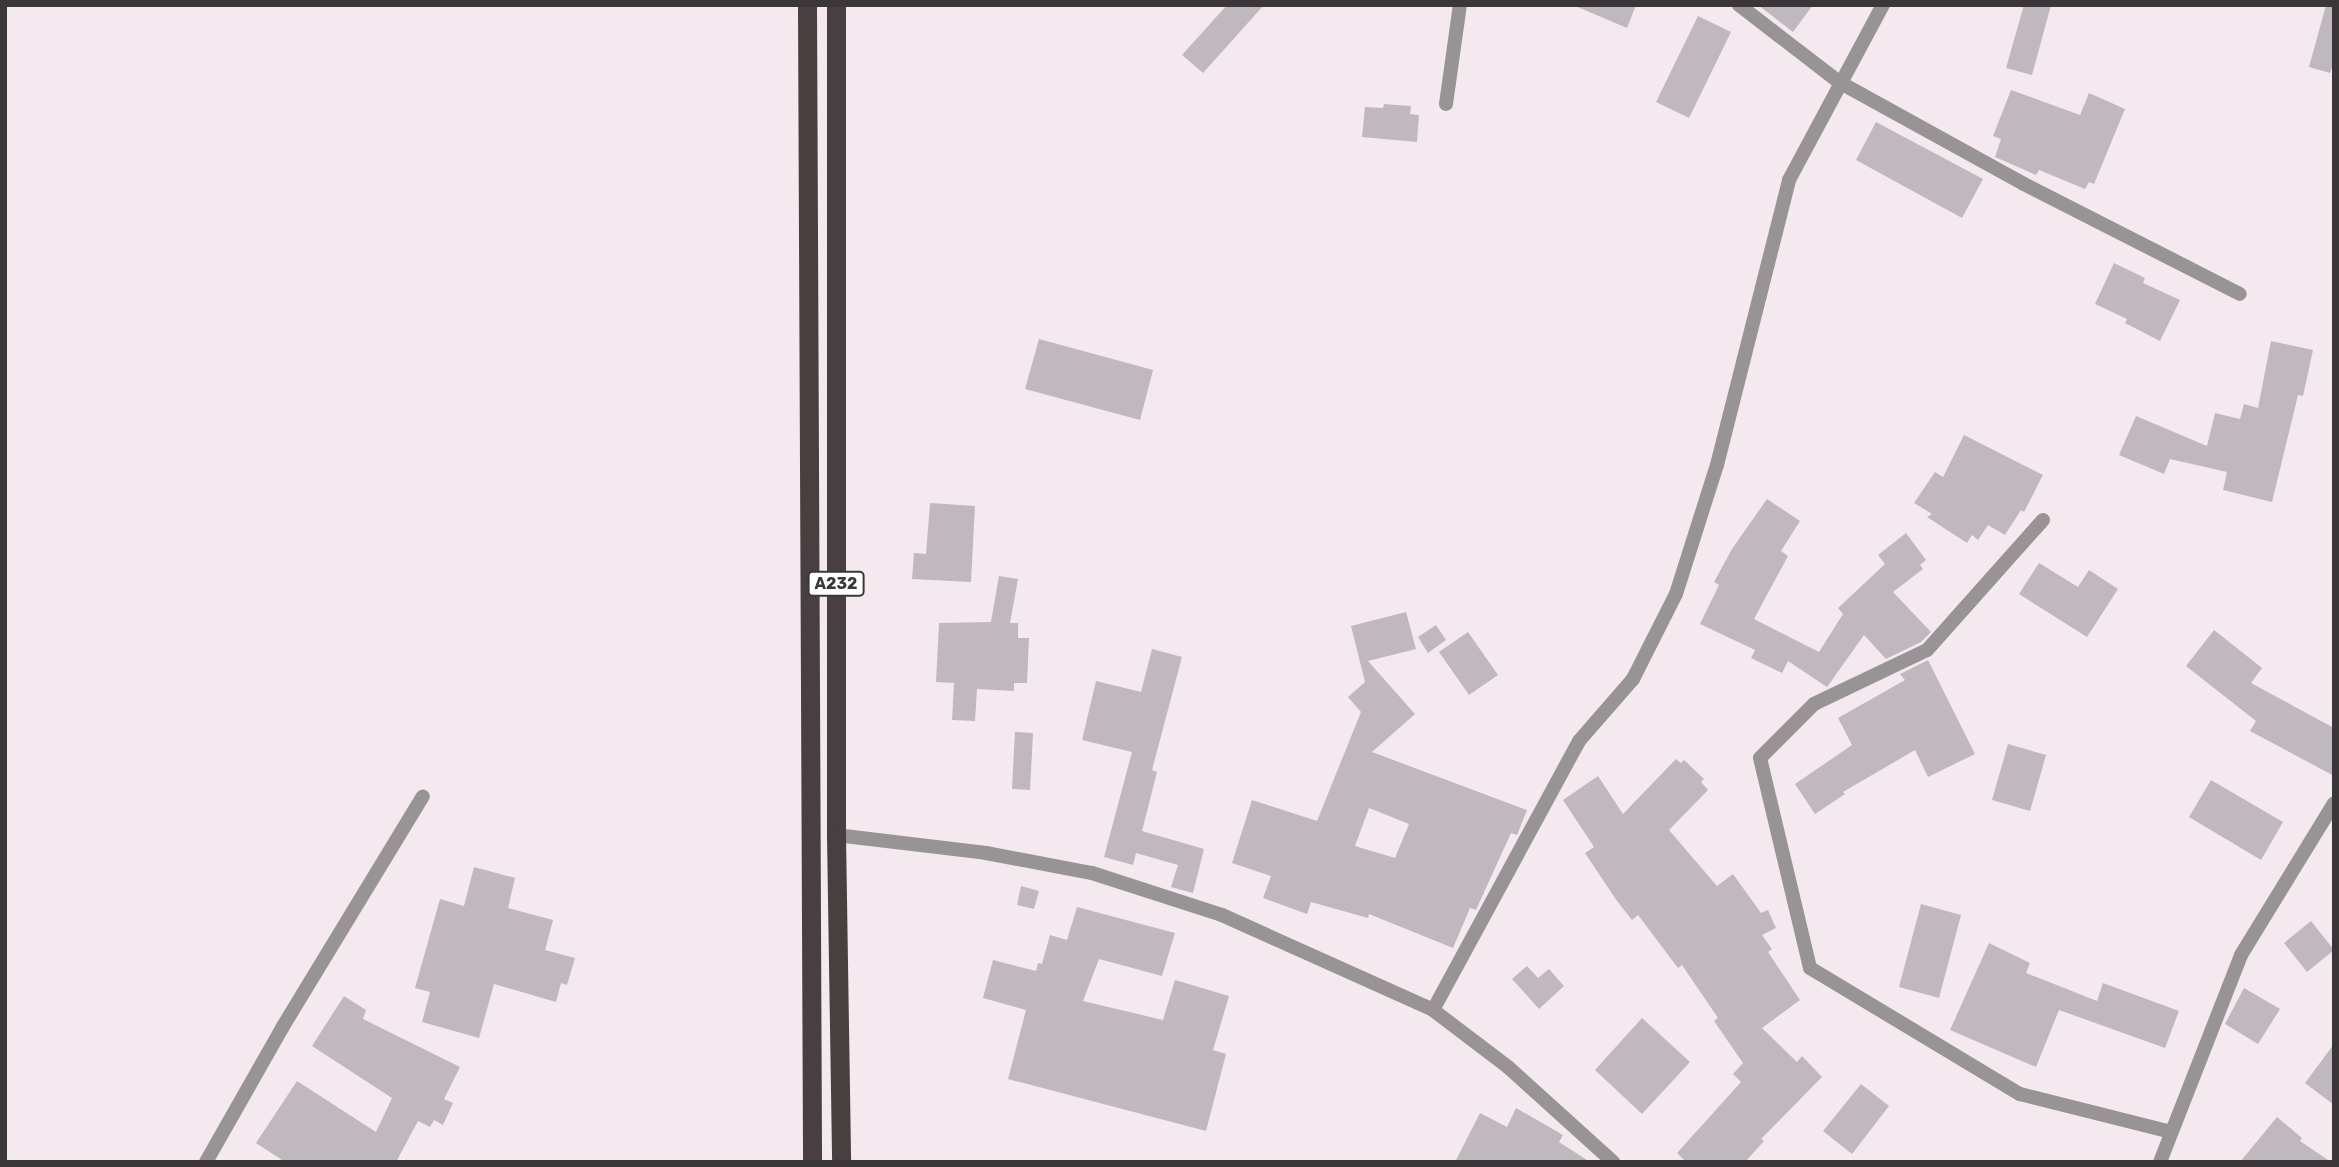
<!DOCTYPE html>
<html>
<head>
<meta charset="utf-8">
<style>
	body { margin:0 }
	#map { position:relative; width:2339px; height:1167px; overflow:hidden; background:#f4e9ee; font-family:Rubik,sans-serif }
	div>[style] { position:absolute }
	.building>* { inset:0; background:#c0b8bf }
	.minor>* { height:14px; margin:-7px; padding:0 7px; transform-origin:7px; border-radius:7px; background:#989394 }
	.trunk>* { height:19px; margin:-9.5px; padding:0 9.5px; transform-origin:9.5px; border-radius:9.5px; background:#483f40 }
	span { translate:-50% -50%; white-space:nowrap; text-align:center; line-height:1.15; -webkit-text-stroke:7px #fff; paint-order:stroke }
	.shield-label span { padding:2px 5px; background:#fff; border:2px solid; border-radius:5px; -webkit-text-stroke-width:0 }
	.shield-label { font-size:16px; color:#3b3738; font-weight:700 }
	.frame { position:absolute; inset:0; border:7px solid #3b3738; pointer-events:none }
</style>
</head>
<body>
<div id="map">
	<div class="building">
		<div style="clip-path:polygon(1227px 5px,1264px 5px,1203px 73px,1182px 55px)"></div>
		<div style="clip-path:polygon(1573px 5px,1636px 5px,1627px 28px)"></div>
		<div style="clip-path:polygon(1758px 5px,1813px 5px,1793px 32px)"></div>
		<div style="clip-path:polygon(2024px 5px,2051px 5px,2032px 75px,2006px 68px)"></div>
		<div style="clip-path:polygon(2326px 5px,2334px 5px,2334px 61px,2330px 73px,2309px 67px)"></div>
		<div style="clip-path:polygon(1698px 16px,1731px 32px,1689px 118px,1656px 102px)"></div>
		<div style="clip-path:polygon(2011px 90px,2080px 115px,2089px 93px,2125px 109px,2094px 184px,2089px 182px,2085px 189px,2039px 170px,2036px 175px,1995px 157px,2001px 139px,1993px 136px)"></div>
		<div style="clip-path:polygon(1384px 104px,1411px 106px,1410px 114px,1419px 115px,1417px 142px,1362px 137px,1365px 107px,1383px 108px)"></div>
		<div style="clip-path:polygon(1876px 122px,1983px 179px,1962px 218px,1856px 160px)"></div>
		<div style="clip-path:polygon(2114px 263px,2145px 278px,2143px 283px,2180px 300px,2160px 341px,2125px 323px,2127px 319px,2095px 304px)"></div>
		<div style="clip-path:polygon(1039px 339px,1153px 370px,1140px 420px,1025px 389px)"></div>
		<div style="clip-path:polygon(2271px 341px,2313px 350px,2303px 396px,2298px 395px,2272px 502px,2223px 490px,2227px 472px,2170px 459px,2164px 474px,2119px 455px,2136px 416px,2207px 446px,2215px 413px,2240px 419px,2244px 404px,2258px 408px)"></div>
		<div style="clip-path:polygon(1964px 435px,2043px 475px,2024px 512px,2021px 510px,2005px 535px,1988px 525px,1978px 540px,1972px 535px,1967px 543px,1927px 517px,1932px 514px,1914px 503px,1935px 472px,1943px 477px)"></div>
		<div style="clip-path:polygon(1767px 499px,1800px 521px,1781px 551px,1788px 556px,1754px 619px,1819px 652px,1843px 614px,1838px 608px,1885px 564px,1878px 555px,1906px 533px,1926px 560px,1920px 565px,1923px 569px,1893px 592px,1931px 632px,1921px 642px,1886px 659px,1864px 635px,1827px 687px,1788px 661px,1782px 673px,1751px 658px,1755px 650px,1700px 624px,1719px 585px,1714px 582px,1732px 549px)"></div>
		<div style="clip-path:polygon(930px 503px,975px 506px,971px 582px,912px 579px,914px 553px,926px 554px)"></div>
		<div style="clip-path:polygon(2039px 563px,2078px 587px,2089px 570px,2118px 589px,2087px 637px,2019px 594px)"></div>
		<div style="clip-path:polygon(999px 576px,1018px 579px,1010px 623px,1018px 623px,1018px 638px,1029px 638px,1027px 683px,1014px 683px,1014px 691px,977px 689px,975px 721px,952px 720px,954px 683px,936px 682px,939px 623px,991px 622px)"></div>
		<div style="clip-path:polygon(evenodd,1406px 612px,1416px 649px,1368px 661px,1415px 714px,1372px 752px,1527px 810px,1517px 835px,1511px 833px,1476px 910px,1470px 908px,1453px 948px,1369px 914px,1368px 918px,1311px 902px,1307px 914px,1263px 898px,1271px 876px,1232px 863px,1252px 800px,1317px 821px,1361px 712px,1348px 697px,1365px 682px,1351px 626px,1406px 612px,1369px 808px,1409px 824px,1395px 858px,1355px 846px,1369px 808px)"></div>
		<div style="clip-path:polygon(1436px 625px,1446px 640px,1428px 653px,1418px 637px)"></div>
		<div style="clip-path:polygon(2214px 630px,2262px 668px,2251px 683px,2334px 728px,2334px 776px,2250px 731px,2256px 721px,2186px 666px)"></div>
		<div style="clip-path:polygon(1468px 632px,1498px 675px,1469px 695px,1439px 652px)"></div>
		<div style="clip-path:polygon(1152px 649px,1182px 657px,1152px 770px,1157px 772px,1142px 831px,1204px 849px,1193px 893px,1171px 887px,1178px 865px,1136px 853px,1133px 865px,1104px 857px,1132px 752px,1082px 740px,1096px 681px,1141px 692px)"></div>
		<div style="clip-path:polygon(1928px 660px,1975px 754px,1928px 777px,1915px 750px,1843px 792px,1845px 794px,1815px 814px,1795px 784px,1852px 745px,1838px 718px,1905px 680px,1900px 674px)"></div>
		<div style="clip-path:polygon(1015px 732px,1033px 733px,1030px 790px,1012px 789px)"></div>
		<div style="clip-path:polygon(2008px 744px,2046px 755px,2030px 811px,1992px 800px)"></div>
		<div style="clip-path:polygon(1676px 759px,1681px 763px,1684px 760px,1704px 779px,1701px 782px,1708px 790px,1669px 830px,1717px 886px,1733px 874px,1761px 913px,1768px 910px,1776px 928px,1762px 935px,1772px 949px,1768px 952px,1800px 1000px,1762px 1028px,1797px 1062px,1802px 1056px,1822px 1077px,1761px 1139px,1764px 1141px,1745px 1162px,1686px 1162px,1677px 1153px,1741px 1082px,1733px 1074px,1743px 1063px,1714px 1021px,1718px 1018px,1682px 965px,1678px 968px,1638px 915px,1632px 920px,1617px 901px,1585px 853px,1594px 847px,1563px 800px,1598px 776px,1623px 814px)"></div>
		<div style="clip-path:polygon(2211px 780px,2283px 822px,2261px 860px,2189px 817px)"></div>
		<div style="clip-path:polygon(474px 867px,515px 878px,508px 908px,553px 920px,545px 950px,575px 958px,567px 985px,561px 983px,556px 1002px,494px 984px,479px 1038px,422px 1022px,430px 992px,415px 988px,440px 899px,464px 906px)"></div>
		<div style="clip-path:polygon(1021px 886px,1039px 891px,1034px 909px,1017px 905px)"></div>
		<div style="clip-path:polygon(1921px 904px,1961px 915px,1939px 998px,1899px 987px)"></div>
		<div style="clip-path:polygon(1077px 907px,1175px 933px,1162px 976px,1099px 959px,1083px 1001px,1163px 1020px,1175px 980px,1229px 996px,1213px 1050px,1226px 1054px,1206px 1131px,1008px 1079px,1026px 1010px,983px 998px,993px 960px,1036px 971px,1038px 963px,1042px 964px,1050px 935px,1067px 940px)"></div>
		<div style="clip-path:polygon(2311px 921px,2334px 950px,2307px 972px,2284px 943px)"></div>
		<div style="clip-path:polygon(1989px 943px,2030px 963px,2026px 973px,2097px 1001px,2103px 983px,2179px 1011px,2165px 1048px,2059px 1010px,2036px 1067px,1950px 1030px)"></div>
		<div style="clip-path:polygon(1527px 966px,1538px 978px,1549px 969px,1564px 986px,1539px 1009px,1512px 979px)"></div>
		<div style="clip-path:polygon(2244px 988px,2280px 1009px,2258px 1044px,2225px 1024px)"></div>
		<div style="clip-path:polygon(344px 996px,366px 1010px,363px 1019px,460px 1067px,444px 1099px,453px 1103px,443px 1125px,434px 1120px,430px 1127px,418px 1121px,396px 1162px,285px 1162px,256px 1143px,297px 1081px,376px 1132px,392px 1098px,312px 1046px)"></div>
		<div style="clip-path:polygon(1642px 1018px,1690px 1062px,1642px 1114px,1595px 1070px)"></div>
		<div style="clip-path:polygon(2334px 1044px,2334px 1105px,2305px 1083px)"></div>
		<div style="clip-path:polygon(1861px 1084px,1889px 1106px,1852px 1154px,1823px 1131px)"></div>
		<div style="clip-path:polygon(1516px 1108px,1563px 1135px,1559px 1142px,1590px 1162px,1455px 1162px,1480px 1113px,1507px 1127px)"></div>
		<div style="clip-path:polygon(2277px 1117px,2302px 1138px,2300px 1141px,2331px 1162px,2240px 1162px)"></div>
	</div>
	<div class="minor">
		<div style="left:1739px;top:5px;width:126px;rotate:37.6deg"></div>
		<div style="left:1839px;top:82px;width:211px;rotate:28.9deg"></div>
		<div style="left:2024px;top:184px;width:242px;rotate:27deg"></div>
		<div style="left:1446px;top:104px;width:100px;rotate:-82deg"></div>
		<div style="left:2043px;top:520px;width:174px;rotate:131.7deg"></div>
		<div style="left:1927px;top:650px;width:125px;rotate:154.5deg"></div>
		<div style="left:1814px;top:704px;width:76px;rotate:135deg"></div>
		<div style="left:1760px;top:758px;width:216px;rotate:76.6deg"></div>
		<div style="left:1810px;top:968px;width:245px;rotate:31deg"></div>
		<div style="left:2020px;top:1094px;width:156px;rotate:14.1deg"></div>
		<div style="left:836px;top:835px;width:151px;rotate:6.8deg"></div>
		<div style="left:986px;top:853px;width:108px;rotate:10.7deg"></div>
		<div style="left:1092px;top:873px;width:137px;rotate:17.9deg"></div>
		<div style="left:1222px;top:915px;width:231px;rotate:24.2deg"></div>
		<div style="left:1433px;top:1010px;width:94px;rotate:37.2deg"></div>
		<div style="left:1508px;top:1067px;width:142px;rotate:42.1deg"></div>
		<div style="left:1433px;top:1010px;width:306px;rotate:-61.5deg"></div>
		<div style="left:1579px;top:741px;width:82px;rotate:-48.9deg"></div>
		<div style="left:1633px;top:679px;width:95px;rotate:-63.2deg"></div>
		<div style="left:1676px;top:594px;width:135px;rotate:-72.4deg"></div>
		<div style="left:1717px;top:465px;width:294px;rotate:-75.8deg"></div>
		<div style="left:1789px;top:180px;width:199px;rotate:-61.8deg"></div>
		<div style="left:206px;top:1162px;width:154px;rotate:-60.4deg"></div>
		<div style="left:282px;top:1028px;width:271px;rotate:-58.7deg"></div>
		<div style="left:2160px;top:1162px;width:222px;rotate:-68.6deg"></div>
		<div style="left:2241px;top:955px;width:178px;rotate:-58.5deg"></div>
	</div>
	<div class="trunk">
		<div style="left:807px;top:5px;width:1157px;rotate:89.75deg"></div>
		<div style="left:836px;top:5px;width:830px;rotate:90deg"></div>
		<div style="left:836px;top:835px;width:327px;rotate:89.1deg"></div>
	</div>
	<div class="shield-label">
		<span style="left:836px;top:584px">A232</span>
	</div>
	<div class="frame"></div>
</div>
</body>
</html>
